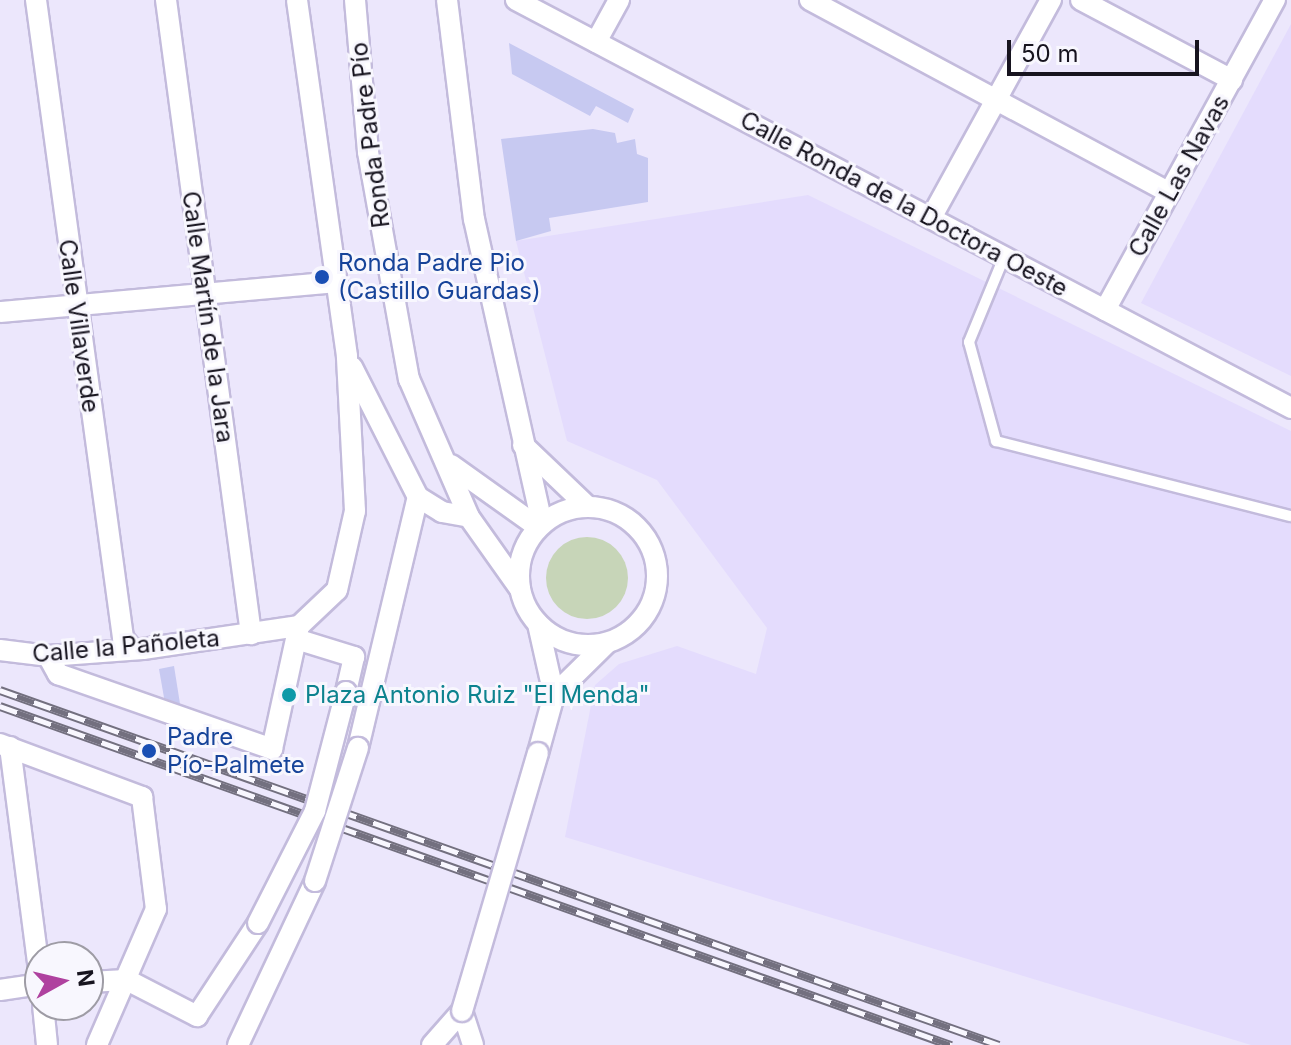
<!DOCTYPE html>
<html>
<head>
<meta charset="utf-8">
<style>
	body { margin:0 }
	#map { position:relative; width:1291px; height:1045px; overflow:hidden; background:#ece7fc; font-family:Inter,sans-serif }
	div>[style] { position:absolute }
	.built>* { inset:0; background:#e4dcfd }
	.green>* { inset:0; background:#c7d5b8 }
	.round { border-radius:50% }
	.building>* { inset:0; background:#c7c9f1 }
	.roads { filter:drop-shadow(2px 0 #c3bbdc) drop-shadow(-2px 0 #c3bbdc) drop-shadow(0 2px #c3bbdc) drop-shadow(0 -2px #c3bbdc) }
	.lane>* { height:10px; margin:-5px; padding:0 5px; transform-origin:5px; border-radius:5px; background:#fff }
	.street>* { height:20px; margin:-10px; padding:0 10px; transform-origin:10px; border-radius:10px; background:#fff }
	.street>.ring { margin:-10px; padding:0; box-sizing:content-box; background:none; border:20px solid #fff; border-radius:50% }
	.rail>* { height:9px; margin-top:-4.5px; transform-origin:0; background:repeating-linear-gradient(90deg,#f8f7fe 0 18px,#73707f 0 36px); box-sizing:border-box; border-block:2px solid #73707f }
	.bridges { filter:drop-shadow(2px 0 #c3bbdc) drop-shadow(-2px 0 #c3bbdc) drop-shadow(0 2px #c3bbdc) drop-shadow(0 -2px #c3bbdc) }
	.street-bridge>* { height:20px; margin:-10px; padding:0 10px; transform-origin:10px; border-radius:10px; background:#fff }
	.dots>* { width:22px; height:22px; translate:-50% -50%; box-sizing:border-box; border:4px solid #f8f7fe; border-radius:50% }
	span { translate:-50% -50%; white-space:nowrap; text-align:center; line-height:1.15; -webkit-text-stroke:6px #f8f7fe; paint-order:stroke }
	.street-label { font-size:24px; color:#17141f }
	.transit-label { font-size:24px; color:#164399 }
	.left { translate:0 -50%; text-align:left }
	.culture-label { font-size:24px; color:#0d838f }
	.north { position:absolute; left:24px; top:941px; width:80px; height:80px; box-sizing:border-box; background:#f8f7fe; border:2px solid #9e9ca5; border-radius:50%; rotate:82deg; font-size:22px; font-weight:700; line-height:32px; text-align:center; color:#17141f }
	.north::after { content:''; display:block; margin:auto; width:28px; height:36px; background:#af419f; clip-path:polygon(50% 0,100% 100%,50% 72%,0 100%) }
	.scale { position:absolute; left:1007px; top:40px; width:192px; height:36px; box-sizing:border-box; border:4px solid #17141f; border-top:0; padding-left:10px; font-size:24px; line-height:28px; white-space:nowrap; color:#17141f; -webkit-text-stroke:6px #f8f7fe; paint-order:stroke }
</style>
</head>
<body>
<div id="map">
	<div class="built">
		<div style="clip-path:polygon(1291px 24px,1291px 376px,1141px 303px)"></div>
		<div style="clip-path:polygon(808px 195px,1291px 431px,1291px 1045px,1251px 1045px,565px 837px,595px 685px,619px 664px,677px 646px,756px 674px,767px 628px,657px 480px,567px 441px,516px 241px)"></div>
	</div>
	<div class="green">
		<div class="round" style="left:546px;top:537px;width:82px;height:82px"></div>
	</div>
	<div class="building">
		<div style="clip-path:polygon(509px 43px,634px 109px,628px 123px,596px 106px,590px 116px,512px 74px)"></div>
		<div style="clip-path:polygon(593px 129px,615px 133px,617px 143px,635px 139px,637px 154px,648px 158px,648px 202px,549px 218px,551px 231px,516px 241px,501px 139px)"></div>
		<div style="clip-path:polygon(174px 666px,181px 710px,166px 709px,159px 669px)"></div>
	</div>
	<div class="roads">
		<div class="lane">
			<div style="left:1004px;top:257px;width:92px;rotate:112.4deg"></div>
			<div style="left:969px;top:342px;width:103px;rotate:74.7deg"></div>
			<div style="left:996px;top:441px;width:304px;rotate:14.3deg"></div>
		</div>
		<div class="street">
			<div style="left:36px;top:0;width:644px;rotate:82.23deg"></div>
			<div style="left:123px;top:638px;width:13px;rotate:51deg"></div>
			<div style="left:166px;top:0;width:640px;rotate:82.36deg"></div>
			<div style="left:355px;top:0;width:153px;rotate:85.1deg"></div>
			<div style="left:368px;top:152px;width:231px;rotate:79.8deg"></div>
			<div style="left:409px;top:379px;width:150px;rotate:66.5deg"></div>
			<div style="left:469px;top:517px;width:88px;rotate:54.7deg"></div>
			<div style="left:447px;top:0;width:221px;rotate:83deg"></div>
			<div style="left:474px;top:219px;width:312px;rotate:77.4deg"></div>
			<div style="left:516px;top:0;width:876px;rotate:27.76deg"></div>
			<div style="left:810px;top:0;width:408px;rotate:28.2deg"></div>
			<div style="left:1081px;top:0;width:171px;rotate:27.9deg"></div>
			<div style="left:596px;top:42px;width:48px;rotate:-61.3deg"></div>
			<div style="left:931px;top:218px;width:249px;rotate:-61.2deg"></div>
			<div style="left:1105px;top:310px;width:354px;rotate:-61.3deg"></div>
			<div style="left:0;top:312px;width:334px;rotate:-5.1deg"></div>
			<div style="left:352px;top:367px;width:146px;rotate:63.1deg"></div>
			<div style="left:418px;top:497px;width:28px;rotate:32deg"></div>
			<div style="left:442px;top:512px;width:27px;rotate:10deg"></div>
			<div style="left:523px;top:445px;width:88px;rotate:43.6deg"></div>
			<div style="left:451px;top:465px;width:107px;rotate:35.5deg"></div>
			<div class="ring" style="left:519px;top:507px;width:118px;height:118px"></div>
			<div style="left:538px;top:624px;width:73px;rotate:77.3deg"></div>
			<div style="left:554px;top:695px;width:60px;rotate:105.4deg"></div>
			<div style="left:299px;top:626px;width:13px;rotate:103deg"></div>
			<div style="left:296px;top:639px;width:61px;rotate:17.2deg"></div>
			<div style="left:354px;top:657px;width:36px;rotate:103deg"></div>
			<div style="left:0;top:650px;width:48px;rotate:7.1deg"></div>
			<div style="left:48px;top:656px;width:95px;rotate:-4.2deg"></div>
			<div style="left:143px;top:649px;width:158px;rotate:-8.4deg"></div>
			<div style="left:299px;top:626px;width:52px;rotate:-43.5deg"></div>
			<div style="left:337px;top:590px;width:81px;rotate:-77.2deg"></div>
			<div style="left:355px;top:511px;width:155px;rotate:-93deg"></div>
			<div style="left:347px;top:356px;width:359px;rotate:-98deg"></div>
			<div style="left:48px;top:656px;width:21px;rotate:61deg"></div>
			<div style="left:58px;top:674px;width:227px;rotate:19.3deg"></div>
			<div style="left:272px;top:749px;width:113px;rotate:-77.7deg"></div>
			<div style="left:554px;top:695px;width:74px;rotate:-44.5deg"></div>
			<div style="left:0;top:744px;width:152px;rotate:20.5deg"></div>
			<div style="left:142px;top:797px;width:113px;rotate:82.9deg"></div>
			<div style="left:156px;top:909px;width:148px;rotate:113.5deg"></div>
			<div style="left:10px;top:747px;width:234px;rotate:82.6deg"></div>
			<div style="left:358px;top:748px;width:258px;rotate:-76.6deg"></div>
			<div style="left:127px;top:980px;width:79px;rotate:27.2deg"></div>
			<div style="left:197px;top:1016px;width:111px;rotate:-56.7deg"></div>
			<div style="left:88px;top:982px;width:39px;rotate:-3deg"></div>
			<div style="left:0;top:990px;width:40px;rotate:-8.5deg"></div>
			<div style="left:43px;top:1005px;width:40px;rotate:84.3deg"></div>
			<div style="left:462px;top:1011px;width:36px;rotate:72deg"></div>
			<div style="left:238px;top:1045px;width:181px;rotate:-64.8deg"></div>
			<div style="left:432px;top:1045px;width:45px;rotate:-48.6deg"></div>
		</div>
	</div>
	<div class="rail">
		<div style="left:0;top:690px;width:1060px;rotate:19.56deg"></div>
		<div style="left:0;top:706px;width:1010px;rotate:19.62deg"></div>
	</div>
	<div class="bridges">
		<div class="street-bridge">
			<div style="left:315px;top:881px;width:140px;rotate:-72.1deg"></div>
			<div style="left:258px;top:923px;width:126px;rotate:-63deg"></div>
			<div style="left:315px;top:811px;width:123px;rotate:-75.4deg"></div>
			<div style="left:462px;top:1011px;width:269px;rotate:-73.6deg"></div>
		</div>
	</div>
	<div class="dots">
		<div style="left:322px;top:277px;background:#1a4fb4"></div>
		<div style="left:289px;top:695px;background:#0f9aa8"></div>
		<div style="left:149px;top:751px;background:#1a4fb4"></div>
	</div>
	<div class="street-label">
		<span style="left:370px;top:135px;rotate:-97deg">Ronda Padre Pío</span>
		<span style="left:1179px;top:176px;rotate:-61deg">Calle Las Navas</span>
		<span style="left:904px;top:204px;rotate:28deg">Calle Ronda de la Doctora Oeste</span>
		<span style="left:208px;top:317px;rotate:82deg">Calle Martín de la Jara</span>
		<span style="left:79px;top:326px;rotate:82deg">Calle Villaverde</span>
		<span style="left:126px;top:646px;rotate:-5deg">Calle la Pañoleta</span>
	</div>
	<div class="transit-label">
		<span class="left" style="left:338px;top:277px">Ronda Padre Pio<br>(Castillo Guardas)</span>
		<span class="left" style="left:167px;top:751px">Padre<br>Pío-Palmete</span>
	</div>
	<div class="culture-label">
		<span class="left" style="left:305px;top:695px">Plaza Antonio Ruiz "El Menda"</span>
	</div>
	<div class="north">N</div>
	<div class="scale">50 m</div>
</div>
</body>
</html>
